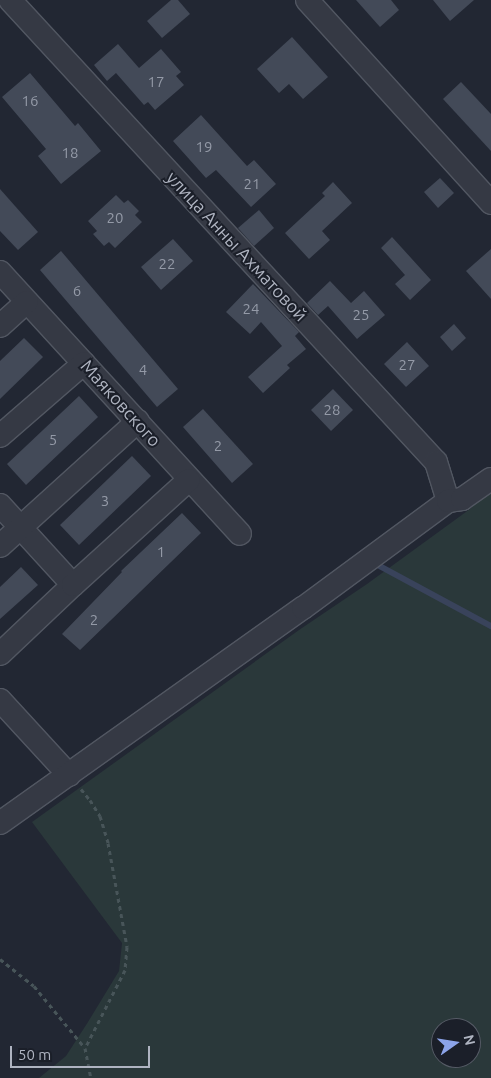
<!DOCTYPE html>
<html>
<head>
<meta charset="utf-8">
<style>
	body { margin:0 }
	#map { position:relative; width:491px; height:1078px; overflow:hidden; background:#222733; font-family:Ubuntu,sans-serif }
	div>[style] { position:absolute }
	.green>* { inset:0; background:#2a383a }
	.stream>* { height:5.5px; margin:-2.75px; padding:0 2.75px; transform-origin:2.75px; border-radius:2.75px; background:#39435b }
	.building>* { inset:0; background:#434a58 }
	.path>* { height:3px; margin-top:-1.5px; transform-origin:0; background:repeating-linear-gradient(90deg,#485559 0 4px,transparent 0 8px) }
	.roads { filter:drop-shadow(1px 0 #525762) drop-shadow(-1px 0 #525762) drop-shadow(0 1px #525762) drop-shadow(0 -1px #525762) }
	.minor>* { height:22px; margin:-11px; padding:0 11px; transform-origin:11px; border-radius:11px; background:#353944 }
	span { translate:-50% -50%; white-space:nowrap; text-align:center; line-height:1.15; -webkit-text-stroke:4px #1b1f29; paint-order:stroke }
	.number-label { font-size:15px; color:#949aa7 }
	.number-label span { -webkit-text-stroke-width:0 }
	.street-label { font-size:18px; color:#afb4c1 }
	.north { position:absolute; left:431px; top:1018px; width:50px; height:50px; box-sizing:border-box; background:#1b1f29; border:1px solid #565b66; border-radius:50%; rotate:77deg; font-size:14px; font-weight:700; line-height:20px; text-align:center; color:#afb4c1 }
	.north::after { content:''; display:block; margin:auto; width:18px; height:22px; background:#8ca4e9; clip-path:polygon(50% 0,100% 100%,50% 72%,0 100%) }
	.scale { position:absolute; left:10px; top:1046px; width:140px; height:22px; box-sizing:border-box; border:2px solid #afb4c1; border-top:0; padding-left:6px; font-size:15px; line-height:18px; white-space:nowrap; color:#afb4c1; -webkit-text-stroke:4px #1b1f29; paint-order:stroke }
</style>
</head>
<body>
<div id="map">
	<div class="green">
		<div style="clip-path:polygon(evenodd,491px 486px,491px 1078px,39px 1078px,66px 1056px,88px 1022px,119px 971px,122px 943px,32px 822px,299px 630px,367px 584px,470px 509px,491px 486px,441px 1028px,471px 1028px,471px 1058px,441px 1058px,441px 1028px)"></div>
	</div>
	<div class="stream">
		<div style="left:376px;top:564px;width:131px;rotate:28.3deg"></div>
	</div>
	<div class="building">
		<div style="clip-path:polygon(171px 0,178px 0,190px 14px,162px 38px,147px 21px)"></div>
		<div style="clip-path:polygon(356px 0,391px 0,399px 10px,380px 27px)"></div>
		<div style="clip-path:polygon(433px 0,474px 0,450px 21px)"></div>
		<div style="clip-path:polygon(292px 37px,328px 77px,303px 99px,289px 84px,279px 93px,257px 69px)"></div>
		<div style="clip-path:polygon(118px 44px,139px 68px,161px 49px,181px 72px,176px 76px,184px 85px,155px 110px,148px 102px,144px 105px,116px 73px,107px 81px,94px 65px)"></div>
		<div style="clip-path:polygon(30px 73px,75px 126px,78px 123px,101px 151px,61px 184px,38px 156px,46px 149px,2px 97px)"></div>
		<div style="clip-path:polygon(461px 82px,491px 114px,491px 151px,443px 99px)"></div>
		<div style="clip-path:polygon(201px 115px,247px 166px,254px 160px,276px 184px,251px 207px,216px 170px,206px 178px,173px 141px)"></div>
		<div style="clip-path:polygon(440px 178px,454px 193px,438px 208px,424px 192px)"></div>
		<div style="clip-path:polygon(333px 182px,352px 203px,322px 231px,330px 240px,309px 259px,285px 233px,325px 196px,322px 193px)"></div>
		<div style="clip-path:polygon(0 189px,38px 232px,18px 250px,0 231px)"></div>
		<div style="clip-path:polygon(116px 195px,124px 203px,128px 200px,139px 211px,135px 215px,142px 222px,115px 248px,109px 242px,104px 246px,93px 234px,97px 231px,88px 221px)"></div>
		<div style="clip-path:polygon(259px 210px,274px 228px,254px 246px,238px 228px)"></div>
		<div style="clip-path:polygon(392px 237px,431px 280px,410px 300px,395px 284px,405px 275px,381px 248px)"></div>
		<div style="clip-path:polygon(173px 239px,193px 261px,161px 290px,141px 267px)"></div>
		<div style="clip-path:polygon(491px 249px,491px 299px,466px 271px)"></div>
		<div style="clip-path:polygon(61px 251px,178px 389px,157px 407px,40px 270px)"></div>
		<div style="clip-path:polygon(330px 281px,351px 303px,364px 291px,385px 315px,357px 339px,328px 306px,318px 315px,307px 303px)"></div>
		<div style="clip-path:polygon(253px 284px,299px 332px,295px 336px,306px 349px,287px 365px,290px 368px,263px 393px,248px 377px,282px 346px,261px 322px,250px 334px,226px 312px)"></div>
		<div style="clip-path:polygon(454px 324px,466px 338px,452px 351px,440px 337px)"></div>
		<div style="clip-path:polygon(24px 338px,43px 357px,0 399px,0 361px)"></div>
		<div style="clip-path:polygon(407px 342px,429px 366px,406px 387px,384px 364px)"></div>
		<div style="clip-path:polygon(333px 389px,353px 410px,331px 431px,311px 410px)"></div>
		<div style="clip-path:polygon(79px 396px,98px 417px,26px 485px,7px 464px)"></div>
		<div style="clip-path:polygon(203px 409px,253px 464px,232px 483px,183px 427px)"></div>
		<div style="clip-path:polygon(132px 456px,151px 476px,79px 545px,60px 525px)"></div>
		<div style="clip-path:polygon(182px 513px,201px 533px,80px 650px,62px 634px,122px 572px,121px 571px)"></div>
		<div style="clip-path:polygon(21px 567px,38px 585px,0 619px,0 587px)"></div>
	</div>
	<div class="path">
		<div style="left:81px;top:789px;width:14px;rotate:51deg"></div>
		<div style="left:90px;top:800px;width:19px;rotate:58deg"></div>
		<div style="left:100px;top:816px;width:28px;rotate:73deg"></div>
		<div style="left:108px;top:843px;width:106px;rotate:79.6deg"></div>
		<div style="left:127px;top:947px;width:23px;rotate:95deg"></div>
		<div style="left:125px;top:970px;width:88px;rotate:117.1deg"></div>
		<div style="left:85px;top:1048px;width:31px;rotate:79deg"></div>
		<div style="left:0;top:959px;width:43px;rotate:38.5deg"></div>
		<div style="left:34px;top:986px;width:80px;rotate:50.6deg"></div>
	</div>
	<div class="roads">
		<div class="minor">
			<div style="left:10px;top:0;width:628px;rotate:47.32deg"></div>
			<div style="left:436px;top:462px;width:41px;rotate:72.9deg"></div>
			<div style="left:307px;top:0;width:274px;rotate:47.8deg"></div>
			<div style="left:0;top:272px;width:355px;rotate:47.5deg"></div>
			<div style="left:0;top:326px;width:36px;rotate:-42deg"></div>
			<div style="left:0;top:436px;width:111px;rotate:-41deg"></div>
			<div style="left:0;top:505px;width:108px;rotate:47.6deg"></div>
			<div style="left:0;top:546px;width:186px;rotate:-42.2deg"></div>
			<div style="left:0;top:654px;width:100px;rotate:-43.4deg"></div>
			<div style="left:73px;top:585px;width:156px;rotate:-42.2deg"></div>
			<div style="left:0;top:700px;width:102px;rotate:47.4deg"></div>
			<div style="left:0;top:823px;width:372px;rotate:-35.4deg"></div>
			<div style="left:303px;top:608px;width:180px;rotate:-36.4deg"></div>
			<div style="left:448px;top:501px;width:14px;rotate:-8deg"></div>
			<div style="left:462px;top:499px;width:35px;rotate:-35deg"></div>
		</div>
	</div>
	<div class="number-label">
		<span style="left:156px;top:82px">17</span>
		<span style="left:30px;top:101px">16</span>
		<span style="left:204px;top:147px">19</span>
		<span style="left:70px;top:153px">18</span>
		<span style="left:252px;top:184px">21</span>
		<span style="left:115px;top:218px">20</span>
		<span style="left:167px;top:264px">22</span>
		<span style="left:77px;top:291px">6</span>
		<span style="left:251px;top:309px">24</span>
		<span style="left:361px;top:315px">25</span>
		<span style="left:407px;top:365px">27</span>
		<span style="left:143px;top:370px">4</span>
		<span style="left:332px;top:410px">28</span>
		<span style="left:53px;top:440px">5</span>
		<span style="left:218px;top:446px">2</span>
		<span style="left:105px;top:501px">3</span>
		<span style="left:161px;top:552px">1</span>
		<span style="left:94px;top:620px">2</span>
	</div>
	<div class="street-label">
		<span style="left:237px;top:246px;rotate:47deg">улица Анны Ахматовой</span>
		<span style="left:121px;top:403px;rotate:48deg">Маяковского</span>
	</div>
	<div class="north">N</div>
	<div class="scale">50 m</div>
</div>
</body>
</html>
